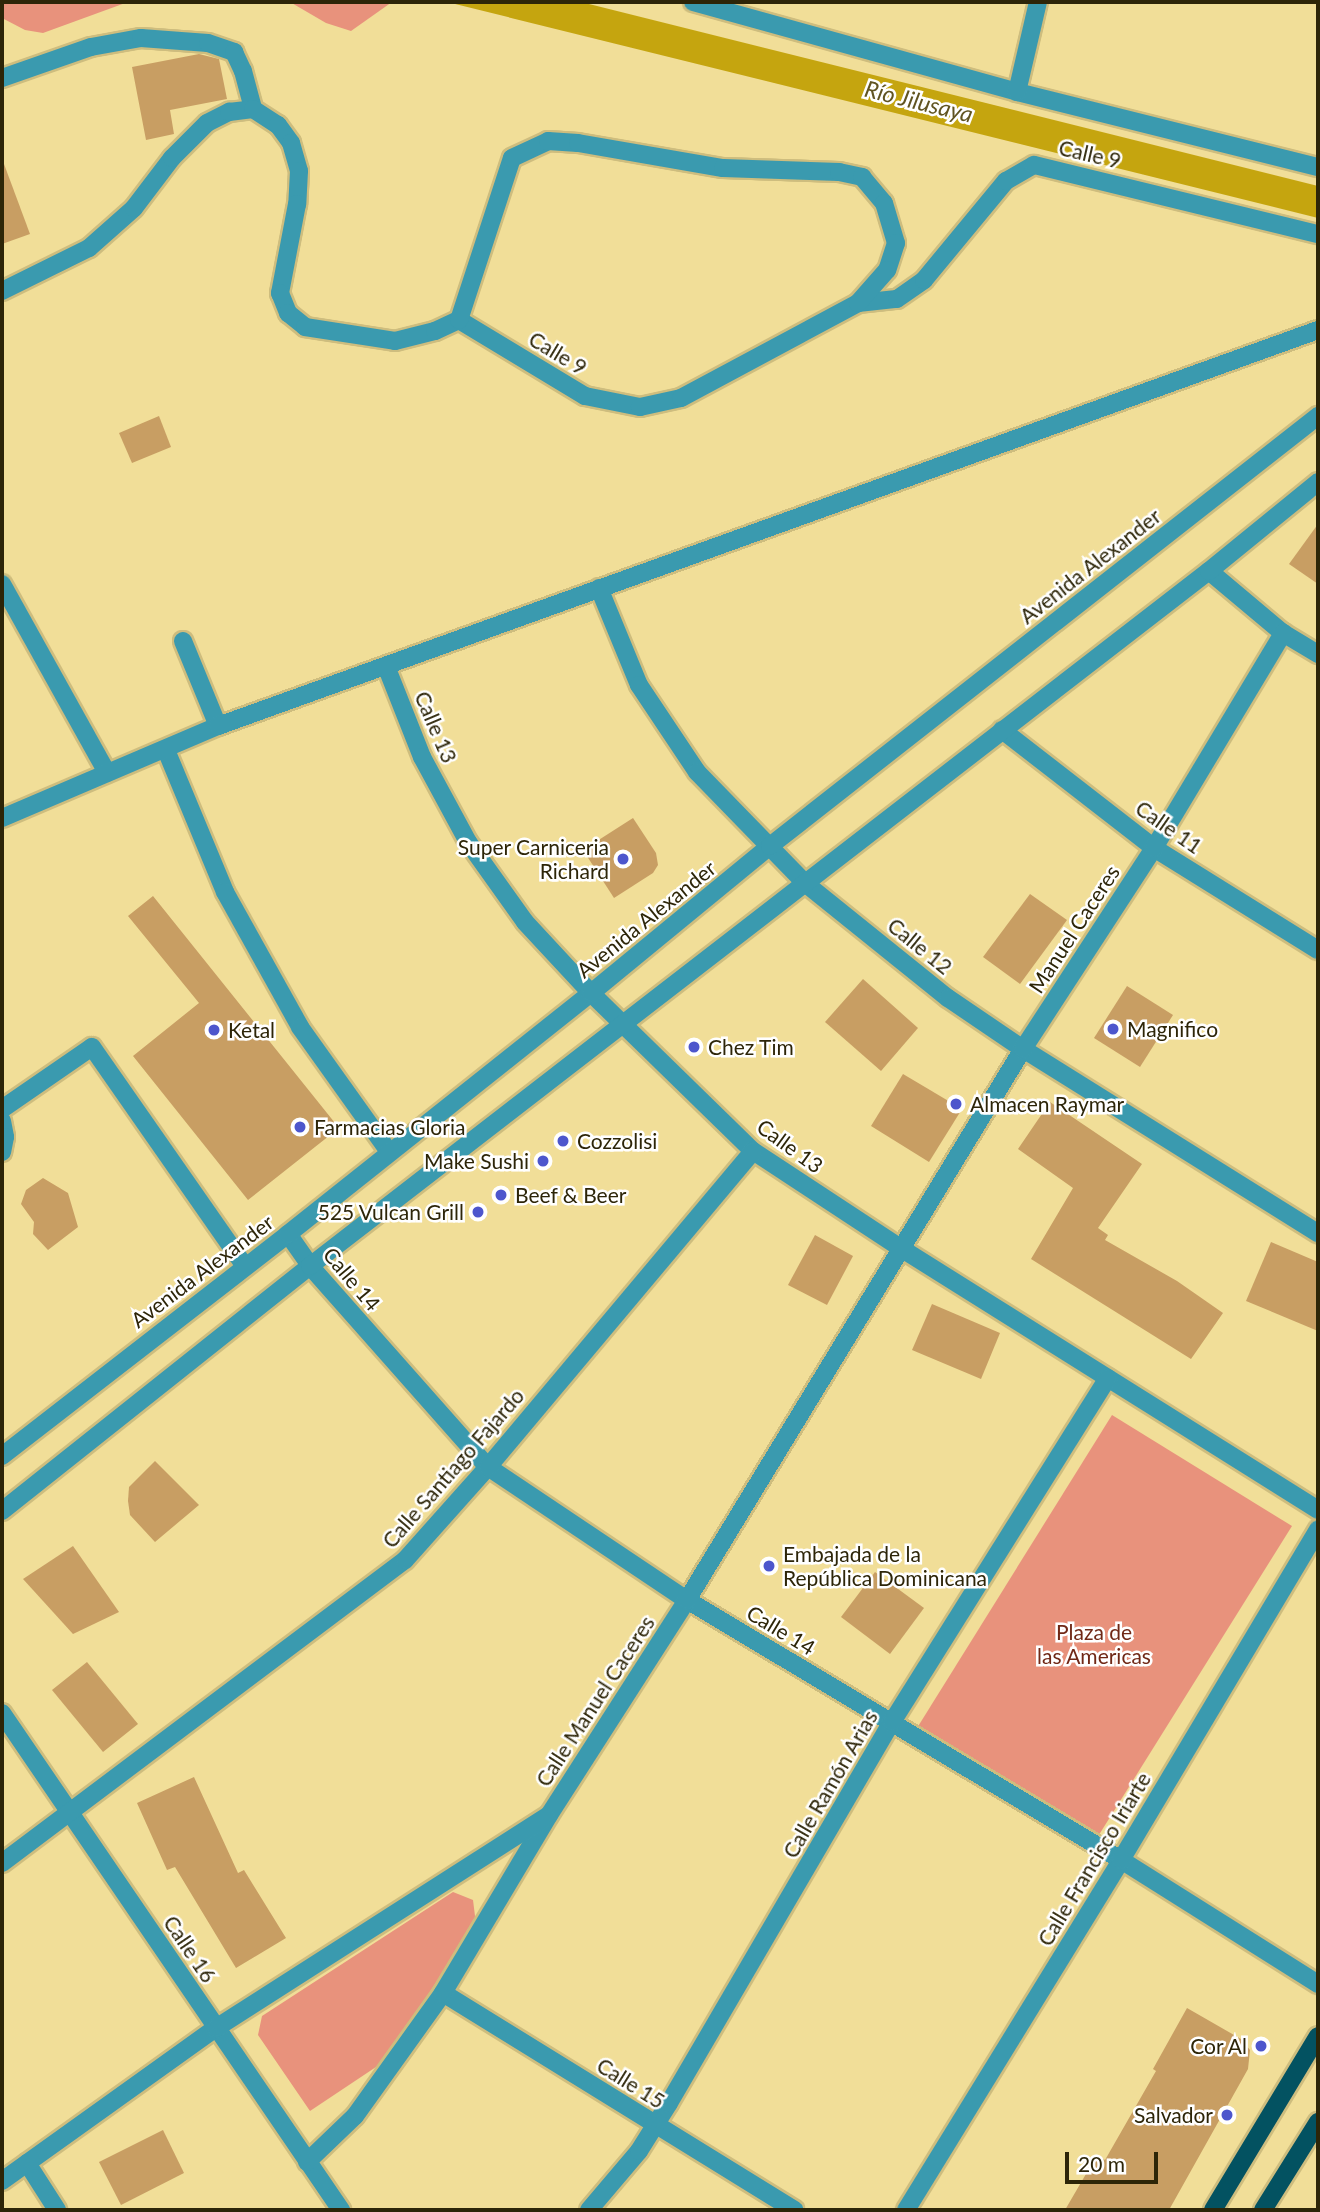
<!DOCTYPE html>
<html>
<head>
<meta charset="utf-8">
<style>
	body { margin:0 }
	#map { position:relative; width:1320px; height:2212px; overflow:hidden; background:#f1de98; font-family:Lato,sans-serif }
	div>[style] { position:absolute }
	.green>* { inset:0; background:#e8927c }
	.water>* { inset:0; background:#c5a50f }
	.building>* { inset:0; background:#c89e63 }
	.roads { filter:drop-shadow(2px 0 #cebd7e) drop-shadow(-2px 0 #cebd7e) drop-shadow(0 2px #cebd7e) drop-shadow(0 -2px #cebd7e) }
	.minor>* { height:18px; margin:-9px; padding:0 9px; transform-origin:9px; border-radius:9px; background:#3a9aaf }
	.major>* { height:18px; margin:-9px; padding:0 9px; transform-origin:9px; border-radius:9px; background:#035261 }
	.dots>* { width:19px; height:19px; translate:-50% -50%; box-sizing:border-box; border:4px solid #fff; border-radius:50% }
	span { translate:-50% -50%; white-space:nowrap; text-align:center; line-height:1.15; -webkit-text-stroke:5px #fff; paint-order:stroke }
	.street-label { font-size:21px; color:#2d2508 }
	.poi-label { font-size:21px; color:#2d2508 }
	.right { translate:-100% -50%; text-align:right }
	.left { translate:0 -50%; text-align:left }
	.park-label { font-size:21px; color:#702816 }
	.water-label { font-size:23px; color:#615421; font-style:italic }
	.frame { position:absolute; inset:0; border:4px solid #2d2508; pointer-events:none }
	.scale { position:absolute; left:1065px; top:2152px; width:93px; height:32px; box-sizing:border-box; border:4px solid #2d2508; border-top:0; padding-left:9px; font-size:21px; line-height:24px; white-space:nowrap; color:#2d2508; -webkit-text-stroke:5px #fff; paint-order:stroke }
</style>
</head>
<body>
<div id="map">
	<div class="green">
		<div style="clip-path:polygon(2px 2px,128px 2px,43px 33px,25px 30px,2px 18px)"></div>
		<div style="clip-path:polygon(290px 2px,392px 2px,351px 31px,326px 23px)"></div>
		<div style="clip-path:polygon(1112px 1415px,1292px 1526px,1097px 1838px,917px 1728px)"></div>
		<div style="clip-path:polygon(453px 1892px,473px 1900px,476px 1924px,407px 2026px,408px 2029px,382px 2063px,310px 2111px,258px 2035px,262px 2016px)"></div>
	</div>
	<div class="water">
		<div style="clip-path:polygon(447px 2px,581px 2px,1318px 186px,1318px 218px)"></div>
	</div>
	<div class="building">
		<div style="clip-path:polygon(199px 54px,219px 59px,227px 99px,170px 110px,174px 134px,146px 140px,132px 67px)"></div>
		<div style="clip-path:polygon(2px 164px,4px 164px,30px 234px,2px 244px)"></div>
		<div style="clip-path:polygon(159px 416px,171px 447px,132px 463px,119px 433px)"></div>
		<div style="clip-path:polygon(1318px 524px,1318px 584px,1289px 564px)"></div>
		<div style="clip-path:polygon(633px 818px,656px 853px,658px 865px,653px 873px,614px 898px,583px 850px)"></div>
		<div style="clip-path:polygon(1030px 894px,1067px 920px,1020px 984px,983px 957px)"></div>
		<div style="clip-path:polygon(153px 896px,339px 1128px,248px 1200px,133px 1056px,199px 1003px,128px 916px)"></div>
		<div style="clip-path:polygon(863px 979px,918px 1028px,881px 1071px,825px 1022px)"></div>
		<div style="clip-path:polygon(1127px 986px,1173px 1015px,1140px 1067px,1094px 1038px)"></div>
		<div style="clip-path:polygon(903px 1074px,962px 1109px,929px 1162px,871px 1126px)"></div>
		<div style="clip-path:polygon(1050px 1102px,1142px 1164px,1098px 1228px,1108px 1235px,1105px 1240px,1177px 1281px,1223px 1313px,1191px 1359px,1031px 1259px,1073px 1188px,1018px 1149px)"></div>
		<div style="clip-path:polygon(43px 1178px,68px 1193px,78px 1227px,48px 1250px,33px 1234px,34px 1222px,21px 1204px,26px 1190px)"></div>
		<div style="clip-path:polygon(815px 1235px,853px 1256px,827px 1305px,788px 1285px)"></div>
		<div style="clip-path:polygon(1271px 1242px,1318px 1262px,1318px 1331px,1246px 1301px)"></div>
		<div style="clip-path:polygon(932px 1304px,1000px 1333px,981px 1379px,912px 1350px)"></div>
		<div style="clip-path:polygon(155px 1461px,199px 1505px,155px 1542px,130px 1515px,128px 1501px,129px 1487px)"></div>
		<div style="clip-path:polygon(73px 1546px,119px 1612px,73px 1634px,23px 1579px)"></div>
		<div style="clip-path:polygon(875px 1572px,924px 1608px,890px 1654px,841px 1617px)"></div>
		<div style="clip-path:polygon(87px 1662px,138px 1724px,103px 1752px,52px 1690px)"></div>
		<div style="clip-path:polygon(194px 1777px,238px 1873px,244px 1870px,286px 1938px,236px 1968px,175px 1867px,167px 1870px,137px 1803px)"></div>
		<div style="clip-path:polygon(1187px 2008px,1241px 2039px,1250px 2050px,1248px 2069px,1169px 2210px,1065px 2210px,1097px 2155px,1105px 2160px,1156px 2071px,1153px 2069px)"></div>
		<div style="clip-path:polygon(163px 2130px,184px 2173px,121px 2205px,99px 2162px)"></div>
	</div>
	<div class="roads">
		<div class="minor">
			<div style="left:693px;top:2px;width:336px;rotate:15.5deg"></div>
			<div style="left:1017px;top:92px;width:310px;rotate:14deg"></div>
			<div style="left:2px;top:78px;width:94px;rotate:-19.2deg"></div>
			<div style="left:91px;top:47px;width:51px;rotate:-10.2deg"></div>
			<div style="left:141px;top:38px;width:67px;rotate:4.3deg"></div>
			<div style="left:208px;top:43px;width:28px;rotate:19deg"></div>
			<div style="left:234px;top:52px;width:21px;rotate:65deg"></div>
			<div style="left:243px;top:71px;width:39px;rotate:75deg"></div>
			<div style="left:1017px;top:92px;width:92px;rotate:-76.9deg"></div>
			<div style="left:2px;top:291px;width:97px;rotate:-26.3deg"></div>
			<div style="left:89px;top:248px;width:60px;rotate:-41.6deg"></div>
			<div style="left:134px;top:208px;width:63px;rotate:-52.8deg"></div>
			<div style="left:172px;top:158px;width:49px;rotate:-45deg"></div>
			<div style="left:207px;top:123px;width:25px;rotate:-27deg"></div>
			<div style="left:229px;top:112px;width:24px;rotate:-7deg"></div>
			<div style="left:253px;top:109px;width:30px;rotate:33deg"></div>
			<div style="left:278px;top:125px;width:22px;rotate:54deg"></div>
			<div style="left:291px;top:143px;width:29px;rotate:74deg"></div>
			<div style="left:299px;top:171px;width:33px;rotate:93deg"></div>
			<div style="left:297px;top:204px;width:91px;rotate:100.8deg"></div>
			<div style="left:280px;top:293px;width:22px;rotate:68deg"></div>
			<div style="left:288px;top:313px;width:22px;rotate:39deg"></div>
			<div style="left:305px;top:327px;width:91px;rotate:8.8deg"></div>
			<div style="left:395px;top:341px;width:41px;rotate:-14deg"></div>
			<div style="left:435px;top:331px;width:26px;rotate:-25deg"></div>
			<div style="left:459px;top:320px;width:147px;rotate:31.1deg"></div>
			<div style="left:585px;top:396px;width:56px;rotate:11.3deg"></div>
			<div style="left:640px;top:407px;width:42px;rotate:-12.4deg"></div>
			<div style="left:681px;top:398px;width:201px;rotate:-28.2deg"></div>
			<div style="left:858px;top:303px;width:39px;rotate:-6deg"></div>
			<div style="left:897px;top:299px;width:33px;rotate:-35deg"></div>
			<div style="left:924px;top:280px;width:129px;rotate:-50.4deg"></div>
			<div style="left:1006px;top:181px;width:32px;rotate:-30deg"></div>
			<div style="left:1034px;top:165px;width:292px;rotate:13.7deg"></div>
			<div style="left:459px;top:320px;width:170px;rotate:-71.9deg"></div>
			<div style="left:512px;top:158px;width:40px;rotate:-25deg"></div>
			<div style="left:548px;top:141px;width:30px;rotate:4deg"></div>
			<div style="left:578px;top:143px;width:147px;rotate:9.8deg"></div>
			<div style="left:723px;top:168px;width:116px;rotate:2deg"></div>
			<div style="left:839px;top:172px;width:24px;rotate:12deg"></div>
			<div style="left:862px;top:177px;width:34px;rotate:50deg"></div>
			<div style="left:884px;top:203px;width:42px;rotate:73.3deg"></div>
			<div style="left:896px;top:243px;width:28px;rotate:108deg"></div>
			<div style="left:887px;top:270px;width:44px;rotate:131.3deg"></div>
			<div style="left:1209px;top:571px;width:97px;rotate:40deg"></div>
			<div style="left:1283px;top:633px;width:41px;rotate:31deg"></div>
			<div style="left:2px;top:584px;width:216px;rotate:60.9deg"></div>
			<div style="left:599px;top:588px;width:105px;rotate:67.6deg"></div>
			<div style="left:639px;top:685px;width:105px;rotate:56.3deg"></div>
			<div style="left:697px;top:772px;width:156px;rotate:45.8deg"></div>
			<div style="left:806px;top:884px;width:182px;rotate:38.8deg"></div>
			<div style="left:948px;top:998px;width:91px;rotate:34.2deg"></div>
			<div style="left:1023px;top:1049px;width:348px;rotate:32deg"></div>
			<div style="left:183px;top:641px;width:92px;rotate:67.6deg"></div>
			<div style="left:386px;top:666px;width:98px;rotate:68.4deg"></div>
			<div style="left:422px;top:757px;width:97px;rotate:61.6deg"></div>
			<div style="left:468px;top:842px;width:98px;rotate:54.5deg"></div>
			<div style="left:525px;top:922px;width:97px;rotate:47.1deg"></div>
			<div style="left:591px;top:993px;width:226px;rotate:44.3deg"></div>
			<div style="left:753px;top:1151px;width:178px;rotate:33.3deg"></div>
			<div style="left:902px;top:1249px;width:491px;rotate:32.1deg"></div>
			<div style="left:1002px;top:730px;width:192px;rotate:37.8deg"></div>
			<div style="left:1154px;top:848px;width:193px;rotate:31.9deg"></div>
			<div style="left:166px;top:750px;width:154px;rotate:67.4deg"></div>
			<div style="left:225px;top:892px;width:154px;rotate:60.9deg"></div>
			<div style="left:300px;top:1027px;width:153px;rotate:54.5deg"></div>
			<div style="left:2px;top:818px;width:235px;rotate:-23.1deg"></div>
			<div style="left:218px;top:726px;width:1169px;rotate:-19.8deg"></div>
			<div style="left:2px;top:1109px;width:109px;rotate:-34.6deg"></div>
			<div style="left:92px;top:1047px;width:266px;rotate:55.1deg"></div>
			<div style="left:2px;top:1121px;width:16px;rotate:79deg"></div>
			<div style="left:5px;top:1137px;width:15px;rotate:101deg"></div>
			<div style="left:288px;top:1234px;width:39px;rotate:55deg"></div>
			<div style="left:310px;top:1266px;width:268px;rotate:48.5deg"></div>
			<div style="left:488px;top:1467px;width:239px;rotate:33.8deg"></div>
			<div style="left:687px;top:1600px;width:506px;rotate:30.92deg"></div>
			<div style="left:1121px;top:1860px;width:233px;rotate:32.2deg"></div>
			<div style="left:2px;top:1456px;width:362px;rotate:-37.8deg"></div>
			<div style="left:288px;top:1234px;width:387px;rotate:-38.5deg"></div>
			<div style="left:591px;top:993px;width:232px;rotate:-39.4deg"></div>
			<div style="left:770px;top:846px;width:697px;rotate:-38.12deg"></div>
			<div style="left:2px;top:1511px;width:394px;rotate:-38.5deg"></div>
			<div style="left:310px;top:1266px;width:1136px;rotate:-37.71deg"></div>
			<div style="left:1209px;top:571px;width:141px;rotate:-39.2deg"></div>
			<div style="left:2px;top:1713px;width:602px;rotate:55.7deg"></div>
			<div style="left:2px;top:1863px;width:504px;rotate:-36.94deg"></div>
			<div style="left:405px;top:1560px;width:125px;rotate:-48.3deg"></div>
			<div style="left:488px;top:1467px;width:412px;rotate:-50deg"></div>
			<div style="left:443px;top:1993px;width:413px;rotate:31.7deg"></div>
			<div style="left:307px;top:2162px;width:66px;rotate:-43.8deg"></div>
			<div style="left:355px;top:2116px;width:151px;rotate:-54.4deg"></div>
			<div style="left:443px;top:1993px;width:207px;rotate:-59.2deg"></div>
			<div style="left:549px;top:1815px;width:255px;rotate:-57.3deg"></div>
			<div style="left:687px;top:1600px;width:645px;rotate:-58.63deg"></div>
			<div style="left:1023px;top:1049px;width:240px;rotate:-56.9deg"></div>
			<div style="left:1154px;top:848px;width:251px;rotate:-59deg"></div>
			<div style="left:27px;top:2163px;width:56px;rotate:57.4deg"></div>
			<div style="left:2px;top:2181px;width:263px;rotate:-35.6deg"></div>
			<div style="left:216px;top:2028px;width:392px;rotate:-32.6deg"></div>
			<div style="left:589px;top:2210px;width:77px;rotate:-49.7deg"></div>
			<div style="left:639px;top:2151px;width:57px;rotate:-58deg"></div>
			<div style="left:669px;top:2103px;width:441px;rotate:-59.7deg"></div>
			<div style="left:892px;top:1722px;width:406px;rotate:-57.9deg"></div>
			<div style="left:906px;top:2210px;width:411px;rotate:-58.4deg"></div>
			<div style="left:1121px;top:1860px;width:385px;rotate:-59.2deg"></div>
		</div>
		<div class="major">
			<div style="left:1213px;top:2210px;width:203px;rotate:-58.9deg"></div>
			<div style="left:1263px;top:2210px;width:104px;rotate:-58deg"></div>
		</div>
	</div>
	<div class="dots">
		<div style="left:623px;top:859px;background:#4d56cc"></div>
		<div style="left:1113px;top:1029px;background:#4d56cc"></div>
		<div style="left:214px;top:1030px;background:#4d56cc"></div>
		<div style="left:694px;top:1047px;background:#4d56cc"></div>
		<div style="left:956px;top:1104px;background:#4d56cc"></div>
		<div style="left:300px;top:1127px;background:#4d56cc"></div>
		<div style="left:563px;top:1141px;background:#4d56cc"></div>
		<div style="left:543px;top:1161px;background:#4d56cc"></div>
		<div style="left:501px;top:1195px;background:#4d56cc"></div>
		<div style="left:478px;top:1212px;background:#4d56cc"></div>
		<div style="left:769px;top:1566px;background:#4d56cc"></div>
		<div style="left:1261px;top:2046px;background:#4d56cc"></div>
		<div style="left:1227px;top:2115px;background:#4d56cc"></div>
	</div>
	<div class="street-label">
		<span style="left:1090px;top:154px;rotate:13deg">Calle 9</span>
		<span style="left:558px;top:353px;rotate:31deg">Calle 9</span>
		<span style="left:1090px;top:566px;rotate:-38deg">Avenida Alexander</span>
		<span style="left:436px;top:727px;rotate:67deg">Calle 13</span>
		<span style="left:1169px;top:827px;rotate:35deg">Calle 11</span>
		<span style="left:646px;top:919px;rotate:-39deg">Avenida Alexander</span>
		<span style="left:1074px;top:929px;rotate:-57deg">Manuel Caceres</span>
		<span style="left:920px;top:946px;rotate:39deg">Calle 12</span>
		<span style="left:790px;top:1146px;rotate:36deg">Calle 13</span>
		<span style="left:202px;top:1271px;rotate:-37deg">Avenida Alexander</span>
		<span style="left:352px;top:1279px;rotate:50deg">Calle 14</span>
		<span style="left:453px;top:1468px;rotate:-49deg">Calle Santiago Fajardo</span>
		<span style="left:781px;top:1630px;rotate:31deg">Calle 14</span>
		<span style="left:595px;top:1701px;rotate:-57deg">Calle Manuel Caceres</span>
		<span style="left:830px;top:1784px;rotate:-60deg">Calle Ramón Arias</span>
		<span style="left:1094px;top:1859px;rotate:-59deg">Calle Francisco Iriarte</span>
		<span style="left:190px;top:1949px;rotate:56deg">Calle 16</span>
		<span style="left:631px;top:2083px;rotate:32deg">Calle 15</span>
	</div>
	<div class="poi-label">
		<span class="right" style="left:609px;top:859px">Super Carniceria<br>Richard</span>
		<span class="left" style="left:1127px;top:1029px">Magnifico</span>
		<span class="left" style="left:228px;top:1030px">Ketal</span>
		<span class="left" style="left:708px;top:1047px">Chez Tim</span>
		<span class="left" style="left:970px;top:1104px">Almacen Raymar</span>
		<span class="left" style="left:314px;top:1127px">Farmacias Gloria</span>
		<span class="left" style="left:577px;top:1141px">Cozzolisi</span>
		<span class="right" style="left:529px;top:1161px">Make Sushi</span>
		<span class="left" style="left:515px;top:1195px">Beef &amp; Beer</span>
		<span class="right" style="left:464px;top:1212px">525 Vulcan Grill</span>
		<span class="left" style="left:783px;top:1566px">Embajada de la<br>República Dominicana</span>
		<span class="right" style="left:1247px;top:2046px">Cor Al</span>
		<span class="right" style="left:1213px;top:2115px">Salvador</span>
	</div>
	<div class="park-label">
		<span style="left:1094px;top:1644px">Plaza de<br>las Americas</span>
	</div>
	<div class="water-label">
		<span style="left:919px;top:101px;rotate:14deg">Río Jilusaya</span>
	</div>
	<div class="frame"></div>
	<div class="scale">20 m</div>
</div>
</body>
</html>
